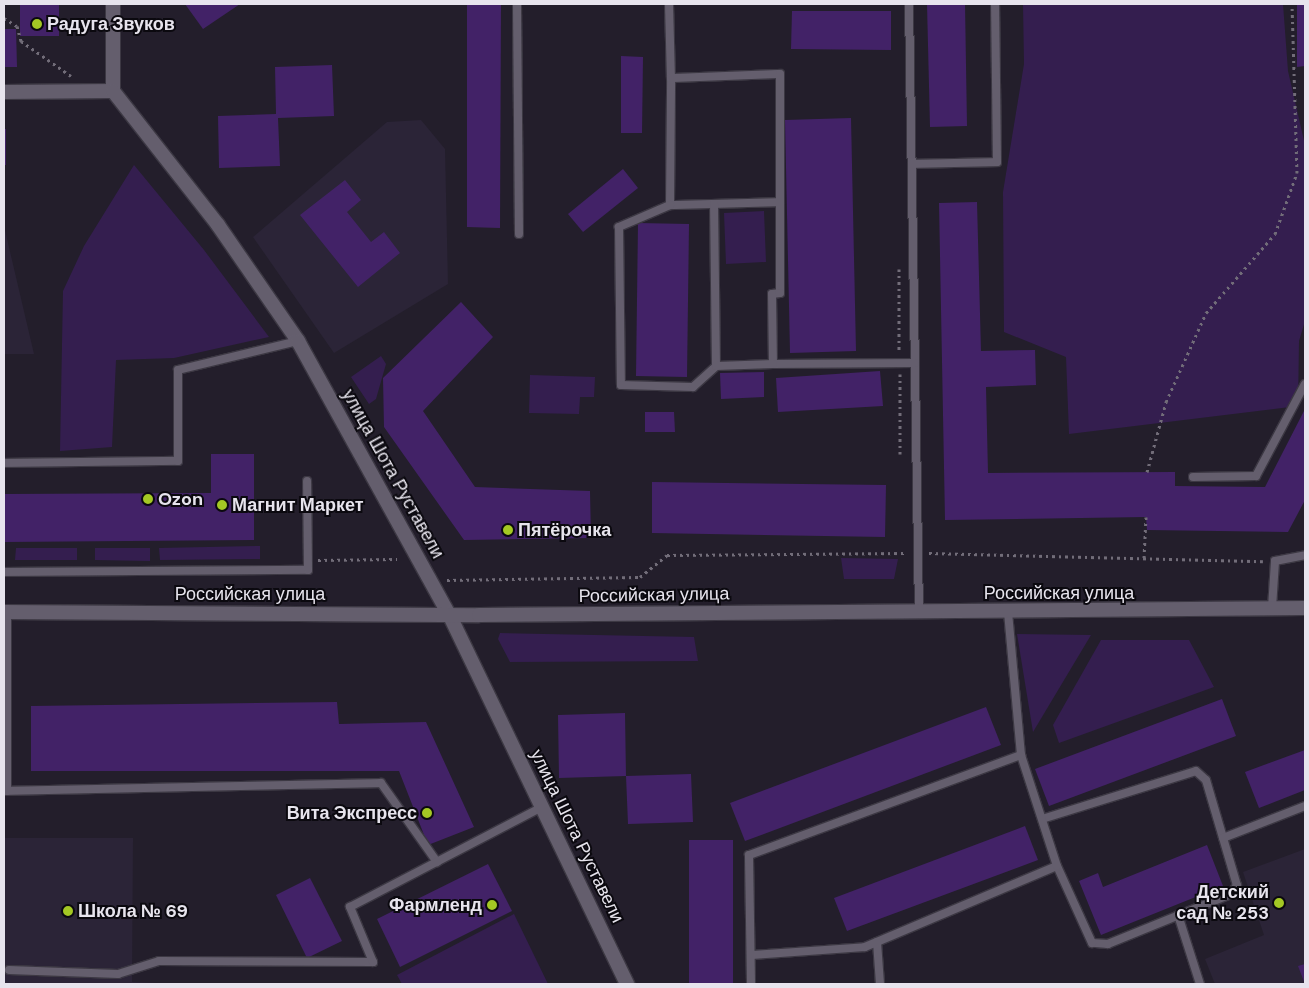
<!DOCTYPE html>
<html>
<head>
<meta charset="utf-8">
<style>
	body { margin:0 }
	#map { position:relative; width:1309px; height:988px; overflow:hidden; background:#231e2b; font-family:"DM Sans",sans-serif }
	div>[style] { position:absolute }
	.built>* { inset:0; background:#2b2437 }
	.green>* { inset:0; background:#341e4f }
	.building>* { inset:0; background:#422267 }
	.path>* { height:3px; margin-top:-1.5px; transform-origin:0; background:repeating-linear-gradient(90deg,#726d79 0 2.5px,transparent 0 6.5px) }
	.roads { filter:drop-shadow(1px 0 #3c3843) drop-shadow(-1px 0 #3c3843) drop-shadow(0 1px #3c3843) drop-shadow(0 -1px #3c3843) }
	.service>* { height:8px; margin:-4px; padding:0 4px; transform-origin:4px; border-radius:4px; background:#645e6d }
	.minor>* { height:14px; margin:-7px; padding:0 7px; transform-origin:7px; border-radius:7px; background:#645e6d }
	.tertiary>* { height:14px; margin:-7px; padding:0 7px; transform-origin:7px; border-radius:7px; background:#645e6d }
	.secondary>* { height:14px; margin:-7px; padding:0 7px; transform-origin:7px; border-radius:7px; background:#645e6d }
	.dots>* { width:14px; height:14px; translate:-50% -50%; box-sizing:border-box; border:2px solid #0b090f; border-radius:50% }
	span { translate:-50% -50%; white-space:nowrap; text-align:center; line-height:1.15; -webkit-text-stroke:4px #0b090f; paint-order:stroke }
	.poi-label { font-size:18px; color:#e7e4ed; font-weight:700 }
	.left { translate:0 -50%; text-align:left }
	.right { translate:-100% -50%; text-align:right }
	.street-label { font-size:18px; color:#e7e4ed }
	.frame { position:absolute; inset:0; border:5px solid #e7e4ed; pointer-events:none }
</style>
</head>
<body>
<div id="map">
	<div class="built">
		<div style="clip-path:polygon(421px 120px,445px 149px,448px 284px,334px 353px,253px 237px,387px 122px)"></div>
		<div style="clip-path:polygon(4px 226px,34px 354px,4px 354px)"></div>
		<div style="clip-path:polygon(4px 838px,133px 838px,132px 982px,183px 984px,4px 984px)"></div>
		<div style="clip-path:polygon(1305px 849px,1305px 984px,1215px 984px,1205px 959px,1264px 935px,1243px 872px)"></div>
	</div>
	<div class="green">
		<div style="clip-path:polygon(1023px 4px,1283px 4px,1288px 71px,1305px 145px,1305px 321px,1299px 341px,1298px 406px,1069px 434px,1066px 357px,1004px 332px,1003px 192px,1024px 64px)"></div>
		<div style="clip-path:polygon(134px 165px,204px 250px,269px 337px,174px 358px,116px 360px,112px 447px,60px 451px,63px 291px,84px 246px)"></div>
		<div style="clip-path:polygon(764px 211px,766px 262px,726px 264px,724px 213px)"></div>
		<div style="clip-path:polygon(381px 356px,386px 364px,376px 399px,369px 404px,351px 377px)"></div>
		<div style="clip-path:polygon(530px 375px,595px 377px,594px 397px,580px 397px,579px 414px,529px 413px)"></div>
		<div style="clip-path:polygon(260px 546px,260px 559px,160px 560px,159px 548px)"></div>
		<div style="clip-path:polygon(16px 548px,77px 548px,77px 560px,15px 560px)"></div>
		<div style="clip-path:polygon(95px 548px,150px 548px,150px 561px,95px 560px)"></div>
		<div style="clip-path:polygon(841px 558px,898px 559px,894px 579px,844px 579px)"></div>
		<div style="clip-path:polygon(500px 633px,694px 637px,698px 661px,510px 662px,498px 639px)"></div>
		<div style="clip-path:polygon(1017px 634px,1091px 635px,1033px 732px)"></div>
		<div style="clip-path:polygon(1101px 640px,1189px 640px,1214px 687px,1059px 743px,1053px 725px)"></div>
		<div style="clip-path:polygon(514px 914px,548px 984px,402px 984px,397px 975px)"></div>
	</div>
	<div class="building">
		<div style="clip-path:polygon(20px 4px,59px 4px,59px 36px,20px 36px)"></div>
		<div style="clip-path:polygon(185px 4px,240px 4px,203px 29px)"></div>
		<div style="clip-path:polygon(467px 4px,501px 4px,500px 228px,467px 227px)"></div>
		<div style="clip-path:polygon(927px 4px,965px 4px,967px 126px,930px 127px)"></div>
		<div style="clip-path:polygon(1297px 4px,1305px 4px,1305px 66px,1297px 67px)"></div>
		<div style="clip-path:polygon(792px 11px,891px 11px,891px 50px,791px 49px)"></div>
		<div style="clip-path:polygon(4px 29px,16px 29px,17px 67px,4px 67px)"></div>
		<div style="clip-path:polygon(621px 56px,643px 57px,642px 133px,621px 133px)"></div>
		<div style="clip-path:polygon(332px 65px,334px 116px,278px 118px,280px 166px,219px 168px,218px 116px,276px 114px,275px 67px)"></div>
		<div style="clip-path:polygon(851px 118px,856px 351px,790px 353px,785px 120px)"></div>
		<div style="clip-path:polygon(4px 129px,6px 129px,6px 165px,4px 165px)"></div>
		<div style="clip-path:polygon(623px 169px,638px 188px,583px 232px,568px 214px)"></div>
		<div style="clip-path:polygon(345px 180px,361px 200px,347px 212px,371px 242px,384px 232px,400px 253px,358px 287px,300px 215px)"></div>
		<div style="clip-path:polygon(977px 202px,981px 351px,1035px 350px,1036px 385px,986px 387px,988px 473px,1175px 472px,1175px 486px,1265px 487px,1305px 409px,1305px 500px,1288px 532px,1147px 530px,1146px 517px,945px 520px,939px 203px)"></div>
		<div style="clip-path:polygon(638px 223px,689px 224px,687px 377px,636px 376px)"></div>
		<div style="clip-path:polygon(461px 302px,493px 337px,423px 411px,475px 487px,590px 491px,591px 538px,464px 540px,384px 427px,383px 378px)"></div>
		<div style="clip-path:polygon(880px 371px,883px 406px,778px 412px,776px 378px)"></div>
		<div style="clip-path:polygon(764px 372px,764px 397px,721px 399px,720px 373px)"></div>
		<div style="clip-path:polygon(645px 412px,674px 412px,675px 432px,645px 432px)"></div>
		<div style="clip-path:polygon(211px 454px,254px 454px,254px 540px,4px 542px,4px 494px,211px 493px)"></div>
		<div style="clip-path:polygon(652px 482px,886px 485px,885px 537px,652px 533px)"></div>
		<div style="clip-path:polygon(1222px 699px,1236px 736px,1049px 806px,1035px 769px)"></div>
		<div style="clip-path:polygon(337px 702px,339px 724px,426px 722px,474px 827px,428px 845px,399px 771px,31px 771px,31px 706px)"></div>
		<div style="clip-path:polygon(986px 707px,1001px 745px,745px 841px,730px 803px)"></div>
		<div style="clip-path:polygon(625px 713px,626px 776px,691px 774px,693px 822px,628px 824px,626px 776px,559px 778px,558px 715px)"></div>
		<div style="clip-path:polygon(1305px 750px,1305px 790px,1259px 808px,1245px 772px)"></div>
		<div style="clip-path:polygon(1025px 826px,1038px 860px,847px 931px,834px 898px)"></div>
		<div style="clip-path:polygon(689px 840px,733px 840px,733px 984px,689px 984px)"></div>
		<div style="clip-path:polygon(1207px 845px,1223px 886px,1101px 935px,1079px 881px,1098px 873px,1103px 887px)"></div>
		<div style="clip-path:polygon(488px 864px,512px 911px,400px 967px,377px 919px)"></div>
		<div style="clip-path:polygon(310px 878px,342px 941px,307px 958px,276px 895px)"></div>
		<div style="clip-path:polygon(1305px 964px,1305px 984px,1298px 966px)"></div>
	</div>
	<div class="path">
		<div style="left:4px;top:18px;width:15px;rotate:32deg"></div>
		<div style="left:17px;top:26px;width:16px;rotate:75deg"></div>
		<div style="left:21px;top:41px;width:61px;rotate:35deg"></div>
		<div style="left:899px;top:269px;width:82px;rotate:90deg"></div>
		<div style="left:900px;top:374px;width:80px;rotate:90deg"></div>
		<div style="left:1147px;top:472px;width:73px;rotate:-74.8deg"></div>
		<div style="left:1166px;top:402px;width:98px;rotate:-65.8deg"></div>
		<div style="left:1206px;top:313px;width:105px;rotate:-48.9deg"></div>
		<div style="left:1275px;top:234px;width:65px;rotate:-70.2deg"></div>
		<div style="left:1297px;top:173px;width:169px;rotate:-91.7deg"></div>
		<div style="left:929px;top:553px;width:334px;rotate:1.4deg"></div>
		<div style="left:1144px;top:558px;width:41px;rotate:-87.2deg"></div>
		<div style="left:318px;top:560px;width:79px;rotate:-0.7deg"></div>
		<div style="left:447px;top:580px;width:193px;rotate:-0.9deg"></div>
		<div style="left:640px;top:577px;width:35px;rotate:-39deg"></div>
		<div style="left:667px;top:555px;width:238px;rotate:-0.5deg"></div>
	</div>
	<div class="roads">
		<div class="service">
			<div style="left:517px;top:4px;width:230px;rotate:89.5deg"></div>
			<div style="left:669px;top:4px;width:74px;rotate:88.5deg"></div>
			<div style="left:909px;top:4px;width:607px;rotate:89.06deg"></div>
			<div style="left:912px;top:164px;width:85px;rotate:-1.3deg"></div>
			<div style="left:997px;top:162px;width:158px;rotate:-90.7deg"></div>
			<div style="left:780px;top:202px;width:110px;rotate:178.4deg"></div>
			<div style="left:670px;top:205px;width:127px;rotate:-89.5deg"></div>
			<div style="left:671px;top:78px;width:109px;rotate:-2.1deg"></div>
			<div style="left:780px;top:74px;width:219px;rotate:90deg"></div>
			<div style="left:780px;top:293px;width:8px;rotate:173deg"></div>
			<div style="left:772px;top:294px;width:70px;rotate:89.2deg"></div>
			<div style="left:773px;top:364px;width:142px;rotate:-0.4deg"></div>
			<div style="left:670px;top:205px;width:56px;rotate:156.7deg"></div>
			<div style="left:619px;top:227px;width:158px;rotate:89.3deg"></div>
			<div style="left:621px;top:385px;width:72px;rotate:1.6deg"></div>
			<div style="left:693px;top:387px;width:31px;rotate:-42deg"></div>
			<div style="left:716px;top:366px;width:162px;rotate:-90.7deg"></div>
			<div style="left:716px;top:366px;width:57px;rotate:-2deg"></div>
			<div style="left:4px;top:463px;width:174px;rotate:-0.7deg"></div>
			<div style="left:178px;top:461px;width:91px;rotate:-90deg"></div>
			<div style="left:178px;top:370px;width:123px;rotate:-13.6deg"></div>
			<div style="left:1193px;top:477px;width:63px;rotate:-0.9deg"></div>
			<div style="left:1256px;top:476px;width:104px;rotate:-62deg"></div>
			<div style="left:4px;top:572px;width:304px;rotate:-0.4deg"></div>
			<div style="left:308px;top:570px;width:89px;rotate:-90.6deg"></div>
			<div style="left:1272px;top:608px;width:47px;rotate:-86.3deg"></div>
			<div style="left:1275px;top:561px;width:31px;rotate:-11deg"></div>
			<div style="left:4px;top:791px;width:377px;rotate:-1.2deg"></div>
			<div style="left:381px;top:783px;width:97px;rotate:54.7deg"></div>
			<div style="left:7px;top:791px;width:179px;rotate:-90deg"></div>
			<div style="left:1042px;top:819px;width:161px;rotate:-17.3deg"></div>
			<div style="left:1196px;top:771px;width:13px;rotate:42deg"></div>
			<div style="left:1206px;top:780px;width:109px;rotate:73.6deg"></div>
			<div style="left:1237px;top:885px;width:11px;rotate:124deg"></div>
			<div style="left:1231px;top:894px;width:133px;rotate:157.9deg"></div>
			<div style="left:1108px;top:944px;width:16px;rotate:-176deg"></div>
			<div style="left:1092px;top:943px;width:85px;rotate:-114.4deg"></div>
			<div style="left:1223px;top:838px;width:88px;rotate:-21.3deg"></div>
			<div style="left:1178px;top:915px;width:72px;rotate:72.3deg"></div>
			<div style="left:877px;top:942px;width:42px;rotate:85.9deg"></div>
			<div style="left:752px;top:955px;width:113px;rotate:-4deg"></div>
			<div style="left:865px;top:947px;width:208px;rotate:-22.9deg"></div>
			<div style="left:1057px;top:866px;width:117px;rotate:-108deg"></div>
			<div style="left:1021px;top:755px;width:143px;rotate:-95.2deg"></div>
			<div style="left:9px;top:970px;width:109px;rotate:2.1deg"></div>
			<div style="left:118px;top:974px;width:43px;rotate:-17.6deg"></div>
			<div style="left:159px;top:961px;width:214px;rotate:0.3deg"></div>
			<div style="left:373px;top:962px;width:60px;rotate:-112.7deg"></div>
			<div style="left:350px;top:907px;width:216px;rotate:-27.5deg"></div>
			<div style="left:751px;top:984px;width:129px;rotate:-90.9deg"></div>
			<div style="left:749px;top:855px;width:290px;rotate:-20.2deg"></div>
		</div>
		<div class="minor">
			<div style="left:4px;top:92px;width:109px;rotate:-0.5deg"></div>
		</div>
		<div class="tertiary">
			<div style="left:113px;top:4px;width:87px;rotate:90deg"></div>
			<div style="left:113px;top:91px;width:170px;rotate:51.9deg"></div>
			<div style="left:218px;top:225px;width:141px;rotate:55.4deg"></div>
			<div style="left:298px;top:341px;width:312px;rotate:61.1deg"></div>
			<div style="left:449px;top:614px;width:411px;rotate:64.3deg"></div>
		</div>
		<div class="secondary">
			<div style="left:4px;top:612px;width:475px;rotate:0.4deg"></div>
			<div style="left:479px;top:615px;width:826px;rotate:-0.49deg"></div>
		</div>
	</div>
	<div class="dots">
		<div style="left:37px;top:24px;background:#a4c824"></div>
		<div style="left:148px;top:499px;background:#a4c824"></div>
		<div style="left:222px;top:505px;background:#a4c824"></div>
		<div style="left:508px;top:530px;background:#a4c824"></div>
		<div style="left:427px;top:813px;background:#a4c824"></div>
		<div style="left:1279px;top:903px;background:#a4c824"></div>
		<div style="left:492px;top:905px;background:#a4c824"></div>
		<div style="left:68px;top:911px;background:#a4c824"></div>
	</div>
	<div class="poi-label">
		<span class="left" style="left:47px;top:24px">Радуга Звуков</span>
		<span class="left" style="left:158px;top:499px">Ozon</span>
		<span class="left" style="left:232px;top:505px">Магнит Маркет</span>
		<span class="left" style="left:518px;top:530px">Пятёрочка</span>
		<span class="right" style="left:417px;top:813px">Вита Экспресс</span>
		<span class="right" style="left:1269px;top:903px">Детский<br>сад № 253</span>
		<span class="right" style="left:482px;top:905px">Фармленд</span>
		<span class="left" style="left:78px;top:911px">Школа № 69</span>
	</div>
	<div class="street-label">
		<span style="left:393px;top:474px;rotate:61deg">улица Шота Руставели</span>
		<span style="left:1059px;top:593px">Российская улица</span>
		<span style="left:250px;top:594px">Российская улица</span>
		<span style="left:654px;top:595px;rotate:-1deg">Российская улица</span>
		<span style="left:577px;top:836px;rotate:64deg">улица Шота Руставели</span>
	</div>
	<div class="frame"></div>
</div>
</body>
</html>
